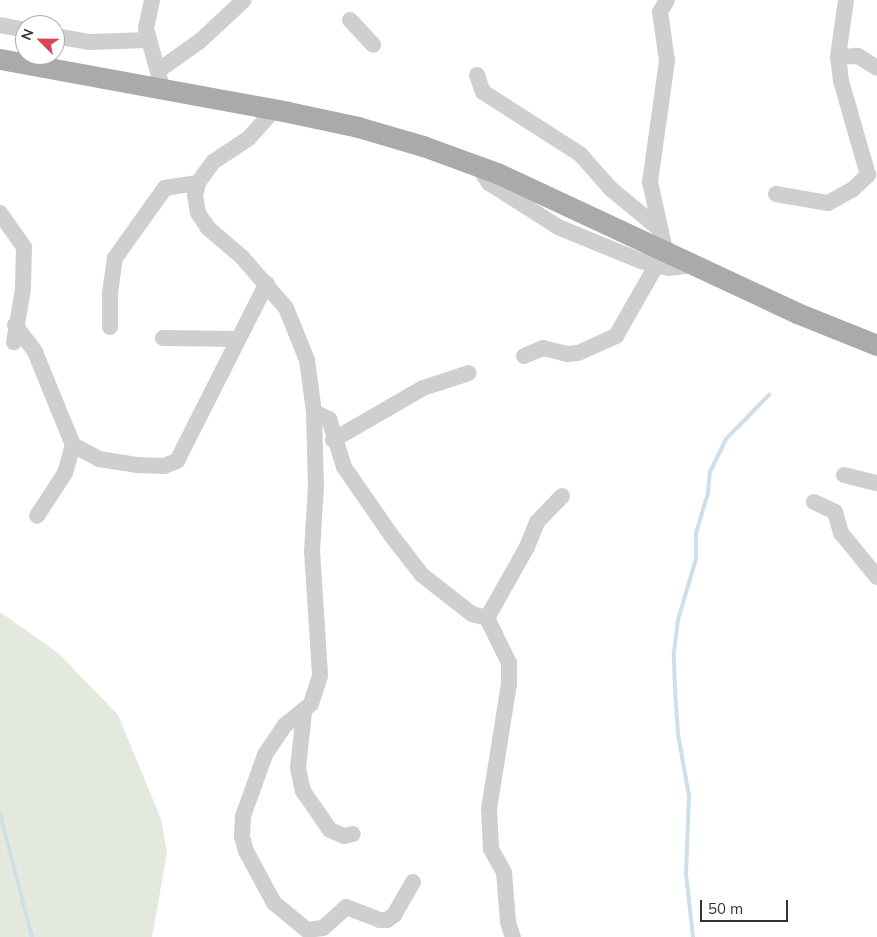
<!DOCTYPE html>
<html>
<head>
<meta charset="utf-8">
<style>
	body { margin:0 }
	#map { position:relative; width:877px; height:937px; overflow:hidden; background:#fff; font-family:Mulish,sans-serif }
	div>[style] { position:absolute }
	.green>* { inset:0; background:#e3e9dc }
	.stream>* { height:4px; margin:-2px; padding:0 2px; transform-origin:2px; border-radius:2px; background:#cedfe9 }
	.minor>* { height:16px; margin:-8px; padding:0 8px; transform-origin:8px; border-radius:8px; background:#cfcfcf }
	.major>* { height:21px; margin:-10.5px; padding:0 10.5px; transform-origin:10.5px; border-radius:10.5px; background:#aaa }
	span { translate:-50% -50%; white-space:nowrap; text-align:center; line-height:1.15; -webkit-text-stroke:5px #fff; paint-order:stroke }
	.north { position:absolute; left:15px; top:15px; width:50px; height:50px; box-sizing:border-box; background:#fff; border:1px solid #adadad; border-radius:50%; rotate:293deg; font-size:14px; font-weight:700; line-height:20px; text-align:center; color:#323232 }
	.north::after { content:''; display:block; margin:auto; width:18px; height:22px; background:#d84654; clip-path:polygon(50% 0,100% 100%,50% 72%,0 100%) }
	.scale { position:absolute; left:700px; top:900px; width:88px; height:22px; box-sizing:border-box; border:2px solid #323232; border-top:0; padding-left:6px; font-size:15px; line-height:18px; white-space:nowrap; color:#323232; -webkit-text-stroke:4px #fff; paint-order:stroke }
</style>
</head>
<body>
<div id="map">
	<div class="green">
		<div style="clip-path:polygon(0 612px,58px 653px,118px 715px,161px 819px,167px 853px,152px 937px,0 937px)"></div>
	</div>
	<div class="stream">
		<div style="left:0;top:814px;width:127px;rotate:75.4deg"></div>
		<div style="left:693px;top:937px;width:63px;rotate:-96.3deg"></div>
		<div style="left:686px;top:874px;width:78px;rotate:-87.8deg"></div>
		<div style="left:689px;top:796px;width:63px;rotate:-100.1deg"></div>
		<div style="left:678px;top:734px;width:44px;rotate:-93.9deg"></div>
		<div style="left:675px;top:690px;width:38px;rotate:-92deg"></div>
		<div style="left:674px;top:652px;width:32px;rotate:-83deg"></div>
		<div style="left:678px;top:620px;width:64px;rotate:-73.6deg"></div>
		<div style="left:696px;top:559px;width:26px;rotate:-90deg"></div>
		<div style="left:696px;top:533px;width:42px;rotate:-73.3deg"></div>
		<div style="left:708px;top:493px;width:21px;rotate:-85deg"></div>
		<div style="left:710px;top:472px;width:37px;rotate:-64deg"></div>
		<div style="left:726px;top:439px;width:62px;rotate:-45.7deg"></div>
	</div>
	<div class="minor">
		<div style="left:152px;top:0;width:29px;rotate:102deg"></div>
		<div style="left:146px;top:28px;width:54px;rotate:74.9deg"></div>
		<div style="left:350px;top:20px;width:34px;rotate:47deg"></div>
		<div style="left:0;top:25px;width:25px;rotate:11deg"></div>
		<div style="left:55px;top:36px;width:34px;rotate:10deg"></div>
		<div style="left:88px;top:42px;width:60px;rotate:-1.9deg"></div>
		<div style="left:838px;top:57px;width:20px;rotate:-3deg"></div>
		<div style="left:858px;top:56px;width:22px;rotate:32deg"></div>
		<div style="left:159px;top:70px;width:50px;rotate:-35.3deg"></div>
		<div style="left:200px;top:41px;width:60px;rotate:-43deg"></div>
		<div style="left:477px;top:75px;width:18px;rotate:71deg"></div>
		<div style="left:483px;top:92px;width:115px;rotate:32.6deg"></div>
		<div style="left:580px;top:154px;width:47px;rotate:48.5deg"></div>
		<div style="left:611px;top:189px;width:61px;rotate:39.7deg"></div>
		<div style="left:275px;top:109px;width:39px;rotate:132deg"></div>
		<div style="left:249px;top:138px;width:43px;rotate:146.3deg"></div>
		<div style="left:213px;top:162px;width:26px;rotate:126deg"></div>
		<div style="left:198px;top:183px;width:13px;rotate:103deg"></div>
		<div style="left:195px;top:196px;width:17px;rotate:80deg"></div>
		<div style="left:198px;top:213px;width:18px;rotate:56deg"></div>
		<div style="left:208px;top:228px;width:45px;rotate:40.5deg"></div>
		<div style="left:242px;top:257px;width:67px;rotate:49.2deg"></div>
		<div style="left:286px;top:308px;width:56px;rotate:68deg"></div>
		<div style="left:307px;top:360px;width:52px;rotate:82.3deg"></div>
		<div style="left:314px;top:412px;width:74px;rotate:88.5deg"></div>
		<div style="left:316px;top:486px;width:65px;rotate:93.5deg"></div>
		<div style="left:312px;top:551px;width:125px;rotate:86.3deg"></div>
		<div style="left:320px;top:676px;width:29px;rotate:108deg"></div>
		<div style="left:311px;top:704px;width:33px;rotate:141deg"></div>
		<div style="left:285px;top:725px;width:36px;rotate:124deg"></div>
		<div style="left:265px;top:755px;width:65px;rotate:109.8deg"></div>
		<div style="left:243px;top:816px;width:21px;rotate:93deg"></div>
		<div style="left:242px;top:837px;width:15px;rotate:74deg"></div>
		<div style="left:246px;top:851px;width:59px;rotate:61.7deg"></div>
		<div style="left:274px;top:903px;width:43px;rotate:39.3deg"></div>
		<div style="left:307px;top:930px;width:16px;rotate:-7deg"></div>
		<div style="left:323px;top:928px;width:31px;rotate:-42deg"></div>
		<div style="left:346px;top:907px;width:36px;rotate:21deg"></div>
		<div style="left:380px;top:920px;width:7px"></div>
		<div style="left:387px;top:920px;width:9px;rotate:-36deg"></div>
		<div style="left:394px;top:915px;width:38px;rotate:-60deg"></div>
		<div style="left:478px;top:166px;width:20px;rotate:57deg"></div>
		<div style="left:489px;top:183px;width:82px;rotate:32.5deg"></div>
		<div style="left:558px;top:227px;width:90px;rotate:22.3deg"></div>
		<div style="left:641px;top:261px;width:29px;rotate:14deg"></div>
		<div style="left:669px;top:268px;width:26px;rotate:-7deg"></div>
		<div style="left:776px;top:194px;width:53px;rotate:9.8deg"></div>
		<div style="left:828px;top:203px;width:29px;rotate:-29deg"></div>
		<div style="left:853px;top:189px;width:21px;rotate:-43deg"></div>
		<div style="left:868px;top:175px;width:98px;rotate:-106deg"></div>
		<div style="left:841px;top:81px;width:24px;rotate:-97deg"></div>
		<div style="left:838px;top:57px;width:58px;rotate:-82deg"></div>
		<div style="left:0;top:213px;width:42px;rotate:54.8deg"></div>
		<div style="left:24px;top:247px;width:42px;rotate:91.4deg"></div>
		<div style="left:23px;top:289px;width:54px;rotate:99.6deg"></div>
		<div style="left:15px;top:325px;width:34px;rotate:53deg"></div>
		<div style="left:35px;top:352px;width:100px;rotate:67.8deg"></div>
		<div style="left:73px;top:445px;width:29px;rotate:106deg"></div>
		<div style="left:65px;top:473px;width:51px;rotate:123.1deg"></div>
		<div style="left:110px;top:327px;width:34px;rotate:-90deg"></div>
		<div style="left:110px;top:293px;width:35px;rotate:-82deg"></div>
		<div style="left:115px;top:258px;width:86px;rotate:-54.5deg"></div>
		<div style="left:165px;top:188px;width:33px;rotate:-9deg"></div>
		<div style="left:163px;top:338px;width:75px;rotate:0.8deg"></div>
		<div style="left:524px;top:356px;width:21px;rotate:-23deg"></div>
		<div style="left:543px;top:348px;width:25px;rotate:14deg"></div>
		<div style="left:567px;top:354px;width:11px;rotate:-5deg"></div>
		<div style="left:578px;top:353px;width:42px;rotate:-24.1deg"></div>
		<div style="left:616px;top:336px;width:99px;rotate:-60.3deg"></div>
		<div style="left:665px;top:250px;width:70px;rotate:-102.4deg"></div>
		<div style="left:650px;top:182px;width:122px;rotate:-82deg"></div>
		<div style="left:667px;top:61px;width:49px;rotate:-98.1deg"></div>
		<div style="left:660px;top:12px;width:14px;rotate:-60deg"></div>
		<div style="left:314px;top:412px;width:17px;rotate:25deg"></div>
		<div style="left:329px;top:419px;width:50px;rotate:72.6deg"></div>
		<div style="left:344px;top:467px;width:83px;rotate:55.3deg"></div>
		<div style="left:391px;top:535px;width:51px;rotate:52.2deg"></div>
		<div style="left:422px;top:575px;width:63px;rotate:38deg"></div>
		<div style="left:472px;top:614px;width:16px;rotate:15deg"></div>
		<div style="left:487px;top:618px;width:50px;rotate:63.9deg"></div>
		<div style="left:509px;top:663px;width:21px;rotate:90deg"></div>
		<div style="left:509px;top:684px;width:127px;rotate:99.1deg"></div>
		<div style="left:489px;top:809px;width:40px;rotate:87.1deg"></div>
		<div style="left:491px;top:849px;width:26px;rotate:61deg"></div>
		<div style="left:504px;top:872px;width:50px;rotate:85.4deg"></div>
		<div style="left:508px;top:922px;width:16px;rotate:72deg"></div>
		<div style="left:333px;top:440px;width:104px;rotate:-30deg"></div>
		<div style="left:423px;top:388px;width:48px;rotate:-18.1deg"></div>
		<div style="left:73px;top:445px;width:30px;rotate:28deg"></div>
		<div style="left:99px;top:459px;width:38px;rotate:9deg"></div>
		<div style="left:137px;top:465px;width:27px;rotate:2deg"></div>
		<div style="left:164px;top:466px;width:14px;rotate:-21deg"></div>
		<div style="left:177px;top:461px;width:199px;rotate:-63.2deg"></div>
		<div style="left:844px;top:475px;width:34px;rotate:14deg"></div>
		<div style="left:814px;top:502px;width:23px;rotate:25deg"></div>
		<div style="left:835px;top:512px;width:22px;rotate:74deg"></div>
		<div style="left:841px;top:533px;width:57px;rotate:50.7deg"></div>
		<div style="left:487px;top:618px;width:81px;rotate:-60.6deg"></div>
		<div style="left:527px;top:547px;width:27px;rotate:-68deg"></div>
		<div style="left:537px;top:522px;width:36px;rotate:-46deg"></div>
		<div style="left:304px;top:712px;width:56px;rotate:96.1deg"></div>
		<div style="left:298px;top:768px;width:24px;rotate:78deg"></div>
		<div style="left:303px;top:791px;width:47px;rotate:55.3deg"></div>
		<div style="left:330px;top:830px;width:15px;rotate:23deg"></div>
		<div style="left:344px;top:836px;width:9px;rotate:-13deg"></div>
	</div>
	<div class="major">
		<div style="left:0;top:59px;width:293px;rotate:10.4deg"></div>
		<div style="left:288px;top:112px;width:72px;rotate:12.1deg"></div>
		<div style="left:358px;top:127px;width:68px;rotate:16.3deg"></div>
		<div style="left:423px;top:146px;width:79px;rotate:20deg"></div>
		<div style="left:497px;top:173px;width:331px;rotate:25deg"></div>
		<div style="left:797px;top:313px;width:86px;rotate:21.8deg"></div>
	</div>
	<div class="north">N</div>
	<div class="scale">50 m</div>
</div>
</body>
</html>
